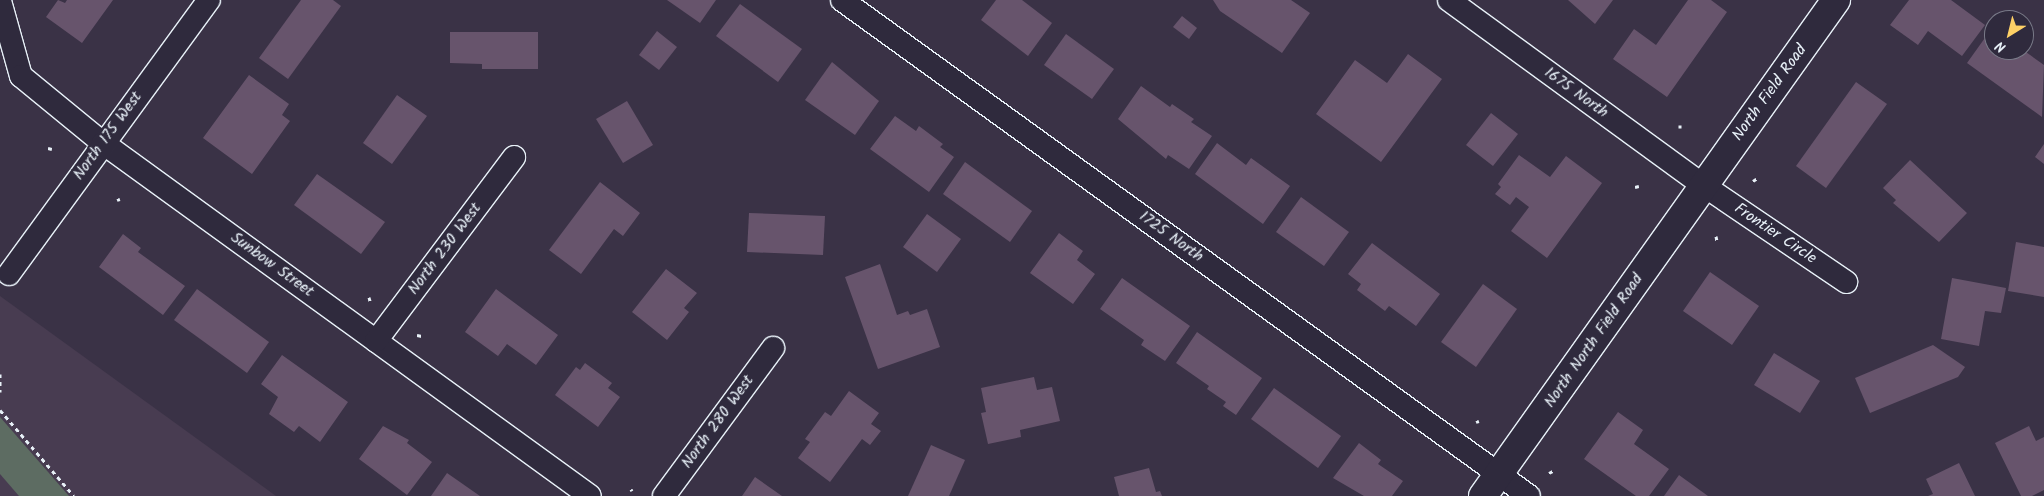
<!DOCTYPE html>
<html>
<head>
<meta charset="utf-8">
<style>
	body { margin:0 }
	#map { position:relative; width:2044px; height:496px; overflow:hidden; background:#3a3246; font-family:Kalam,sans-serif }
	div>[style] { position:absolute }
	.built>* { inset:0; background:#483c51 }
	.green>* { inset:0; background:#5d6c62 }
	.building>* { inset:0; background:#67546c }
	.path>* { height:3px; margin-top:-1.5px; transform-origin:0; background:repeating-linear-gradient(90deg,#e8f1f8 0 4px,transparent 0 8px) }
	.roads { filter:drop-shadow(1px 0 #e8f1f8) drop-shadow(-1px 0 #e8f1f8) drop-shadow(0 1px #e8f1f8) drop-shadow(0 -1px #e8f1f8) }
	.minor>* { height:22px; margin:-11px; padding:0 11px; transform-origin:11px; border-radius:11px; background:#2f2a3d }
	.tertiary>* { height:28px; margin:-14px; padding:0 14px; transform-origin:14px; border-radius:14px; background:#2f2a3d }
	span { translate:-50% -50%; white-space:nowrap; text-align:center; line-height:1.15; -webkit-text-stroke:4.5px #2f2a3d; paint-order:stroke }
	.street-label { font-size:16px; color:#e8f1f8 }
	.north { position:absolute; left:1984px; top:10px; width:50px; height:50px; box-sizing:border-box; background:#2f2a3d; border:1px solid #797a88; border-radius:50%; rotate:216deg; font-size:14px; font-weight:700; line-height:20px; text-align:center; color:#e8f1f8 }
	.north::after { content:''; display:block; margin:auto; width:18px; height:22px; background:#ffd166; clip-path:polygon(50% 0,100% 100%,50% 72%,0 100%) }
</style>
</head>
<body>
<div id="map">
	<div class="built">
		<div style="clip-path:polygon(0 296px,276px 496px,0 496px)"></div>
	</div>
	<div class="green">
		<div style="clip-path:polygon(0 417px,69px 496px,19px 496px,0 474px)"></div>
	</div>
	<div class="building">
		<div style="clip-path:polygon(58px 0,65px 3px,67px 0,113px 0,82px 43px,46px 17px)"></div>
		<div style="clip-path:polygon(301px 0,333px 0,341px 6px,288px 79px,259px 58px)"></div>
		<div style="clip-path:polygon(667px 0,716px 0,700px 23px)"></div>
		<div style="clip-path:polygon(996px 0,1022px 0,1052px 23px,1028px 56px,981px 20px)"></div>
		<div style="clip-path:polygon(1213px 0,1291px 0,1310px 13px,1282px 53px,1220px 11px)"></div>
		<div style="clip-path:polygon(1568px 0,1613px 0,1595px 24px)"></div>
		<div style="clip-path:polygon(1688px 0,1711px 0,1727px 12px,1667px 97px,1613px 59px,1634px 29px,1656px 45px)"></div>
		<div style="clip-path:polygon(1909px 0,1951px 0,1985px 25px,1962px 56px,1928px 31px,1918px 45px,1890px 25px)"></div>
		<div style="clip-path:polygon(740px 4px,802px 49px,778px 82px,716px 36px)"></div>
		<div style="clip-path:polygon(1182px 16px,1197px 28px,1189px 39px,1173px 27px)"></div>
		<div style="clip-path:polygon(1992px 28px,1994px 50px,2023px 50px,2044px 65px,2042px 117px,1967px 63px)"></div>
		<div style="clip-path:polygon(657px 31px,677px 47px,659px 70px,639px 55px)"></div>
		<div style="clip-path:polygon(450px 32px,538px 32px,538px 69px,482px 69px,482px 64px,450px 63px)"></div>
		<div style="clip-path:polygon(1066px 34px,1114px 69px,1092px 99px,1044px 65px)"></div>
		<div style="clip-path:polygon(1408px 54px,1442px 79px,1381px 162px,1316px 114px,1355px 60px,1387px 83px)"></div>
		<div style="clip-path:polygon(832px 62px,879px 101px,855px 135px,805px 100px)"></div>
		<div style="clip-path:polygon(249px 75px,289px 104px,282px 115px,290px 121px,252px 174px,203px 138px)"></div>
		<div style="clip-path:polygon(1856px 82px,1887px 104px,1826px 188px,1796px 166px)"></div>
		<div style="clip-path:polygon(1141px 86px,1170px 107px,1172px 104px,1194px 119px,1191px 122px,1212px 136px,1189px 169px,1168px 155px,1166px 159px,1118px 119px)"></div>
		<div style="clip-path:polygon(397px 95px,427px 116px,392px 164px,363px 143px)"></div>
		<div style="clip-path:polygon(627px 101px,653px 145px,623px 163px,596px 119px)"></div>
		<div style="clip-path:polygon(1491px 113px,1518px 134px,1493px 166px,1466px 145px)"></div>
		<div style="clip-path:polygon(895px 116px,916px 131px,919px 126px,943px 144px,940px 147px,954px 157px,929px 192px,870px 149px)"></div>
		<div style="clip-path:polygon(1217px 143px,1246px 165px,1251px 158px,1290px 186px,1263px 224px,1195px 174px)"></div>
		<div style="clip-path:polygon(2044px 144px,2044px 164px,2035px 157px)"></div>
		<div style="clip-path:polygon(1519px 155px,1550px 177px,1566px 156px,1602px 183px,1547px 258px,1511px 231px,1529px 207px,1516px 197px,1510px 205px,1495px 194px,1501px 187px,1498px 184px)"></div>
		<div style="clip-path:polygon(1910px 160px,1967px 213px,1939px 242px,1893px 203px,1896px 200px,1883px 188px)"></div>
		<div style="clip-path:polygon(965px 162px,1032px 211px,1010px 242px,943px 194px)"></div>
		<div style="clip-path:polygon(317px 174px,385px 222px,361px 254px,294px 205px)"></div>
		<div style="clip-path:polygon(600px 182px,640px 213px,623px 236px,614px 229px,581px 274px,549px 250px)"></div>
		<div style="clip-path:polygon(1301px 197px,1349px 232px,1324px 266px,1276px 232px)"></div>
		<div style="clip-path:polygon(749px 213px,825px 216px,823px 255px,747px 252px)"></div>
		<div style="clip-path:polygon(927px 214px,961px 239px,937px 272px,903px 247px)"></div>
		<div style="clip-path:polygon(1059px 233px,1083px 251px,1077px 260px,1095px 274px,1073px 304px,1030px 273px)"></div>
		<div style="clip-path:polygon(123px 234px,141px 248px,138px 252px,185px 286px,163px 315px,99px 267px)"></div>
		<div style="clip-path:polygon(2016px 242px,2044px 247px,2044px 297px,2008px 291px)"></div>
		<div style="clip-path:polygon(1372px 243px,1440px 294px,1416px 326px,1389px 306px,1385px 311px,1357px 290px,1361px 284px,1348px 274px)"></div>
		<div style="clip-path:polygon(880px 264px,897px 315px,908px 311px,910px 315px,927px 309px,940px 347px,878px 369px,845px 277px)"></div>
		<div style="clip-path:polygon(666px 269px,697px 293px,684px 308px,689px 312px,667px 340px,632px 312px)"></div>
		<div style="clip-path:polygon(1710px 272px,1759px 306px,1732px 345px,1683px 311px)"></div>
		<div style="clip-path:polygon(1122px 278px,1190px 326px,1165px 361px,1141px 345px,1144px 340px,1100px 309px)"></div>
		<div style="clip-path:polygon(1952px 278px,2006px 288px,2001px 313px,1985px 311px,1979px 346px,1941px 339px)"></div>
		<div style="clip-path:polygon(1483px 284px,1517px 309px,1476px 367px,1441px 342px)"></div>
		<div style="clip-path:polygon(197px 289px,269px 342px,247px 373px,174px 320px)"></div>
		<div style="clip-path:polygon(496px 289px,558px 335px,536px 365px,507px 344px,498px 356px,465px 332px)"></div>
		<div style="clip-path:polygon(1197px 332px,1262px 378px,1236px 415px,1223px 406px,1226px 402px,1207px 389px,1209px 386px,1176px 363px)"></div>
		<div style="clip-path:polygon(1933px 345px,1965px 367px,1958px 377px,1870px 413px,1855px 378px)"></div>
		<div style="clip-path:polygon(1774px 353px,1820px 381px,1800px 413px,1754px 385px)"></div>
		<div style="clip-path:polygon(282px 355px,348px 402px,320px 442px,299px 426px,294px 432px,269px 414px,278px 397px,261px 384px)"></div>
		<div style="clip-path:polygon(585px 363px,612px 383px,608px 388px,620px 397px,598px 427px,555px 395px,576px 367px,580px 370px)"></div>
		<div style="clip-path:polygon(1034px 377px,1037px 390px,1052px 387px,1060px 421px,1020px 430px,1021px 437px,988px 444px,981px 413px,986px 412px,981px 388px)"></div>
		<div style="clip-path:polygon(1274px 388px,1341px 436px,1318px 468px,1251px 419px)"></div>
		<div style="clip-path:polygon(849px 391px,879px 413px,871px 424px,881px 431px,870px 445px,862px 439px,830px 482px,798px 458px,810px 442px,805px 439px,825px 412px,831px 416px)"></div>
		<div style="clip-path:polygon(1618px 412px,1643px 430px,1634px 444px,1669px 469px,1649px 496px,1636px 496px,1584px 459px)"></div>
		<div style="clip-path:polygon(383px 426px,409px 440px,407px 443px,432px 462px,407px 495px,359px 459px)"></div>
		<div style="clip-path:polygon(2029px 426px,2036px 441px,2044px 437px,2044px 490px,2032px 496px,2021px 496px,1995px 443px)"></div>
		<div style="clip-path:polygon(1359px 443px,1381px 460px,1378px 464px,1403px 481px,1392px 496px,1364px 496px,1333px 478px)"></div>
		<div style="clip-path:polygon(931px 445px,965px 460px,949px 496px,908px 496px)"></div>
		<div style="clip-path:polygon(1959px 463px,1975px 496px,1928px 496px,1933px 494px,1926px 479px)"></div>
		<div style="clip-path:polygon(1149px 468px,1156px 492px,1160px 491px,1162px 496px,1119px 496px,1114px 477px)"></div>
		<div style="clip-path:polygon(447px 473px,480px 496px,431px 496px)"></div>
		<div style="clip-path:polygon(1679px 475px,1708px 496px,1664px 496px)"></div>
		<div style="clip-path:polygon(755px 477px,782px 496px,742px 496px)"></div>
	</div>
	<div class="path">
		<div style="left:1680px;top:125px;width:3px;rotate:90deg"></div>
		<div style="left:48px;top:148px;width:4px;rotate:14deg"></div>
		<div style="left:1753px;top:181px;width:4px;rotate:-34deg"></div>
		<div style="left:1635px;top:187px;width:4px;rotate:-14deg"></div>
		<div style="left:118px;top:198px;width:3px;rotate:72deg"></div>
		<div style="left:1716px;top:236px;width:5px;rotate:79deg"></div>
		<div style="left:369px;top:297px;width:4px;rotate:76deg"></div>
		<div style="left:417px;top:335px;width:5px;rotate:11deg"></div>
		<div style="left:0;top:374px;width:18px;rotate:90deg"></div>
		<div style="left:0;top:410px;width:113px;rotate:49.3deg"></div>
		<div style="left:1477px;top:420px;width:3px;rotate:72deg"></div>
		<div style="left:1549px;top:473px;width:4px;rotate:-27deg"></div>
		<div style="left:631px;top:489px;width:2px;rotate:63deg"></div>
	</div>
	<div class="roads">
		<div class="minor">
			<div style="left:842px;top:0;width:847px;rotate:35.83deg"></div>
			<div style="left:1449px;top:0;width:314px;rotate:36.1deg"></div>
			<div style="left:1703px;top:185px;width:173px;rotate:34.1deg"></div>
			<div style="left:0;top:1px;width:78px;rotate:74.4deg"></div>
			<div style="left:21px;top:76px;width:106px;rotate:39.3deg"></div>
			<div style="left:103px;top:143px;width:601px;rotate:35.94deg"></div>
			<div style="left:9px;top:274px;width:339px;rotate:-53.9deg"></div>
			<div style="left:376px;top:341px;width:230px;rotate:-53.1deg"></div>
			<div style="left:664px;top:496px;width:184px;rotate:-53.6deg"></div>
		</div>
		<div class="tertiary">
			<div style="left:1483px;top:496px;width:609px;rotate:-54.56deg"></div>
		</div>
	</div>
	<div class="street-label">
		<span style="left:1576px;top:93px;rotate:36deg">1675 North</span>
		<span style="left:1770px;top:93px;rotate:-54deg">North Field Road</span>
		<span style="left:108px;top:136px;rotate:-54deg">North 175 West</span>
		<span style="left:1775px;top:234px;rotate:34deg">Frontier Circle</span>
		<span style="left:1171px;top:237px;rotate:36deg">1725 North</span>
		<span style="left:445px;top:249px;rotate:-53deg">North 230 West</span>
		<span style="left:272px;top:265px;rotate:36deg">Sunbow Street</span>
		<span style="left:1594px;top:341px;rotate:-55deg">North North Field Road</span>
		<span style="left:718px;top:422px;rotate:-54deg">North 280 West</span>
	</div>
	<div class="north">N</div>
</div>
</body>
</html>
